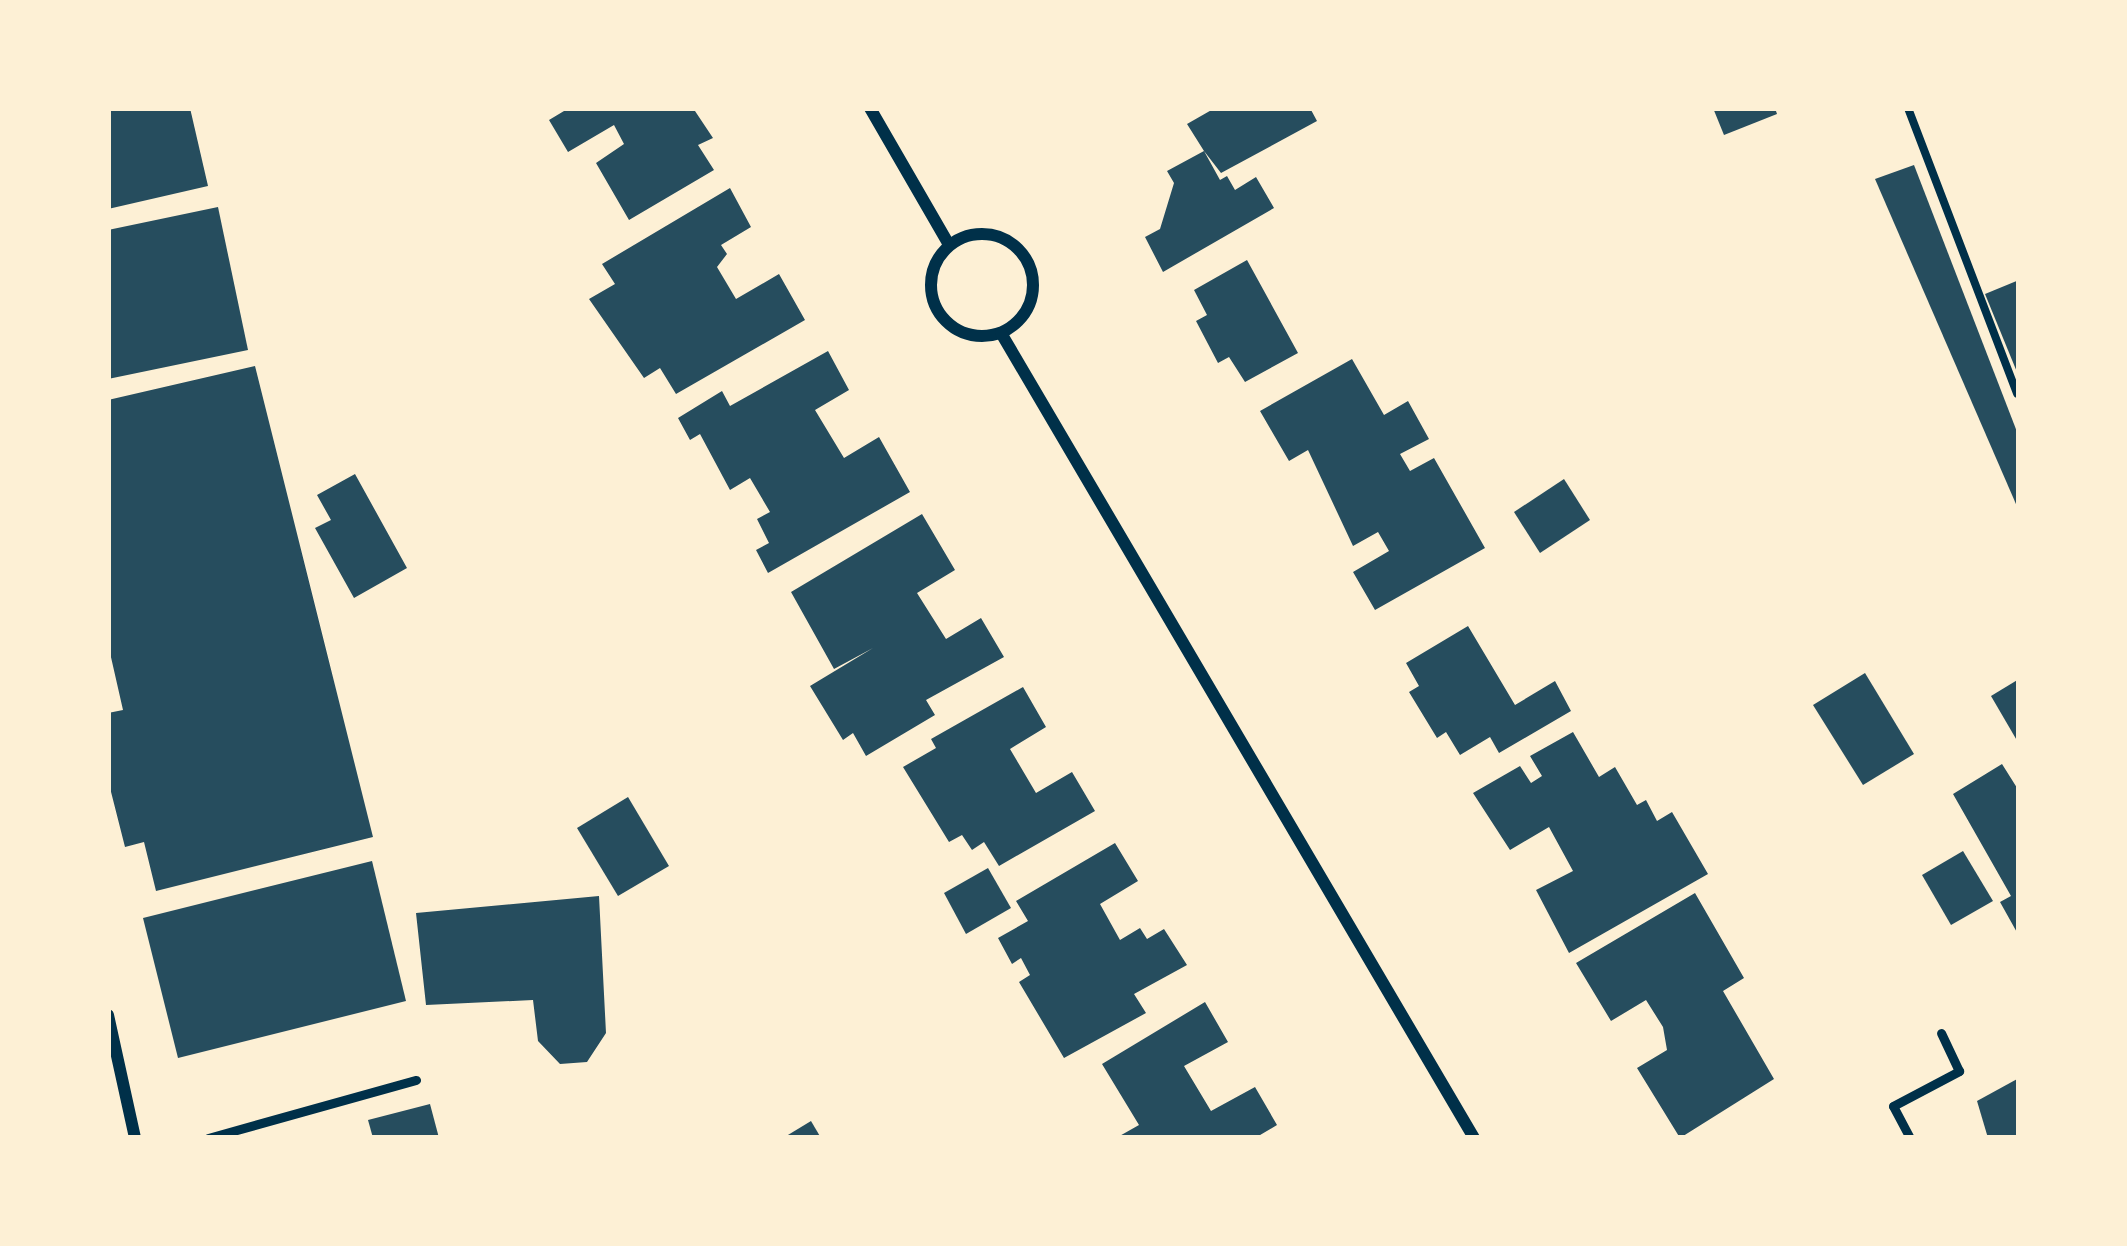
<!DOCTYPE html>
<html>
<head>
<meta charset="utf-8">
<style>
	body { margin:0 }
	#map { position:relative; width:2127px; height:1246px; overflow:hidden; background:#fdf0d5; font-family:"Source Sans 3",sans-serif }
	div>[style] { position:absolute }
	.building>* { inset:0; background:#264d5e }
	.path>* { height:8px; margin:-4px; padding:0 4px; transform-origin:4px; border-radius:4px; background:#003049 }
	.service>* { height:9px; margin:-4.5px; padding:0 4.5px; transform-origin:4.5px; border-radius:4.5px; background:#003049 }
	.minor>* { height:12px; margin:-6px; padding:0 6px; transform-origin:6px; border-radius:6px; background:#003049 }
	.minor>.ring { margin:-6px; padding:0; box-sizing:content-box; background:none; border:12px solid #003049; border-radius:50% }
	span { translate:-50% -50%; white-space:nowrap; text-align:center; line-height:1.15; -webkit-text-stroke:12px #fdf0d5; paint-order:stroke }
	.frame { position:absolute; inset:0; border:111px solid #fdf0d5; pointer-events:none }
</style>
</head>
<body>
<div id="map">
	<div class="building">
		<div style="clip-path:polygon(108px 108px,190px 108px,208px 186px,108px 209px)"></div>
		<div style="clip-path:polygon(569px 108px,693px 108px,713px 138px,698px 145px,714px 170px,629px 220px,596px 163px,624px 144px,614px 125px,568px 152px,549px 120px)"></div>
		<div style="clip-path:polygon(1215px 108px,1310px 108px,1317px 121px,1221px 173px,1204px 151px,1220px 180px,1227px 176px,1235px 190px,1256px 177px,1274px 208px,1163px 272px,1145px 237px,1160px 229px,1174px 183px,1167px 171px,1204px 151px,1187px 124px)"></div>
		<div style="clip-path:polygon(1713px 108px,1775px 108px,1777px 114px,1724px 135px)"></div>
		<div style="clip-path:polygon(1914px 165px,2019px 437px,2019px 511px,1875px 179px)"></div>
		<div style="clip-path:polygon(730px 188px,751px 227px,721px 245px,727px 254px,717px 267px,736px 299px,779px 274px,805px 320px,676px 394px,660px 368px,644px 378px,589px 299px,615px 284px,602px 264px)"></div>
		<div style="clip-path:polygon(218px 207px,248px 350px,108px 379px,108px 230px)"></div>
		<div style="clip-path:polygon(1247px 260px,1298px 353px,1245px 382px,1229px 357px,1218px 363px,1196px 321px,1207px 315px,1194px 290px)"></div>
		<div style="clip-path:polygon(2019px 280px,2019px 377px,1985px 294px)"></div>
		<div style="clip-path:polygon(828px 351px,849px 390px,815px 410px,844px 458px,879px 437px,910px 492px,768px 573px,756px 550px,769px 543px,757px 519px,770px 512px,750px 478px,730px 490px,700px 434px,690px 440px,678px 418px,722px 391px,730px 406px)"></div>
		<div style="clip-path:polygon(1352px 359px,1384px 415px,1408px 401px,1429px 439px,1400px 454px,1410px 471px,1434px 458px,1485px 548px,1375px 610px,1353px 572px,1389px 551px,1378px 532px,1353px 546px,1308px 450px,1289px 461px,1260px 411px)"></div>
		<div style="clip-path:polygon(255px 366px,373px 837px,156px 891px,144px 842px,125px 847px,108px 780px,108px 713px,123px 710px,108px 644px,108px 400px)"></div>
		<div style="clip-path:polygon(355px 474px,407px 568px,354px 598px,315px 528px,331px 520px,317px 495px)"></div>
		<div style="clip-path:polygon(1564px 479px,1590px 520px,1540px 553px,1514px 512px)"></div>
		<div style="clip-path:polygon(922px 514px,955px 570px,917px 593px,946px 639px,981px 618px,1004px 657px,926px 700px,935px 715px,866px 756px,853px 733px,843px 740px,810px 686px,873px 648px,834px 669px,791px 592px)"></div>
		<div style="clip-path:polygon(1468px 626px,1515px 705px,1555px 681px,1571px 711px,1499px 753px,1490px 737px,1460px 755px,1446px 732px,1437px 738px,1409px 692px,1419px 686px,1406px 663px)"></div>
		<div style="clip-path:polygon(1865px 673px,1914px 754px,1863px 785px,1813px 705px)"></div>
		<div style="clip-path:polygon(2019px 679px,2019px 744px,1991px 696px)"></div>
		<div style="clip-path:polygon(1023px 687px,1046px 727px,1010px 749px,1036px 793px,1072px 772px,1095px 811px,999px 866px,984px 842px,972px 850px,962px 835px,949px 842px,903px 767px,936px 748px,931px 739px)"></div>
		<div style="clip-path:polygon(1573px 732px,1599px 777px,1615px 767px,1637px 805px,1646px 800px,1657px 821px,1672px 812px,1708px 874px,1569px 953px,1536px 890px,1573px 871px,1549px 827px,1510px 850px,1473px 793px,1520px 766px,1531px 783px,1542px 776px,1530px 756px)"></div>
		<div style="clip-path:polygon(2002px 764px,2019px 791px,2019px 936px,2000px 902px,2011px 896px,1953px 794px)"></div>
		<div style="clip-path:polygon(628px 797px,669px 866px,618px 896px,577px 828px)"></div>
		<div style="clip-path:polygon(1115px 843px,1138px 881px,1100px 904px,1120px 940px,1140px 928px,1147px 939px,1164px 929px,1187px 965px,1134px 994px,1146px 1013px,1064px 1058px,1019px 982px,1030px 975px,1021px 958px,1012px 964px,998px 938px,1028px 921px,1016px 901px)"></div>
		<div style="clip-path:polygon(1963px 851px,1993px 901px,1951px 925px,1922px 875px)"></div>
		<div style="clip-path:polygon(372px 861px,406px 1001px,178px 1058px,143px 918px)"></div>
		<div style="clip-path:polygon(988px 868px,1011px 908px,966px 934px,944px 893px)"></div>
		<div style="clip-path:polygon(1695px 893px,1744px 978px,1723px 991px,1774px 1079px,1680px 1138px,1637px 1068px,1667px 1050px,1663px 1027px,1646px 1000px,1611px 1021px,1576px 963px)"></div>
		<div style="clip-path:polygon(599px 896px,606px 1033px,587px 1062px,560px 1064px,538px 1041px,533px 1000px,426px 1005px,416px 913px)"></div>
		<div style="clip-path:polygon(1205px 1002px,1228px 1042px,1184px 1066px,1211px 1111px,1255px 1087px,1277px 1125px,1255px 1138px,1116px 1138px,1139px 1125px,1102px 1064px)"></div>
		<div style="clip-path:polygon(2019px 1078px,2019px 1138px,1988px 1138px,1977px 1101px)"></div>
		<div style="clip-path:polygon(430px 1104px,439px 1138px,373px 1138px,368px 1120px)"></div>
		<div style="clip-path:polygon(811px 1121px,821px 1138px,783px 1138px)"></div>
	</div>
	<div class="path">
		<div style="left:1908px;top:108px;width:306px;rotate:69.1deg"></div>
	</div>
	<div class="service">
		<div style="left:208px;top:1138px;width:216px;rotate:-15.6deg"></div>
		<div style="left:1910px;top:1138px;width:36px;rotate:-118deg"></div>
		<div style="left:1893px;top:1106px;width:75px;rotate:-27.9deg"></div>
		<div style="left:1959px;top:1071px;width:42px;rotate:-115.3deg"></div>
	</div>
	<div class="minor">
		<div style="left:870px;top:108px;width:158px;rotate:60deg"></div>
		<div class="ring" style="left:931px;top:234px;width:90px;height:90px"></div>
		<div style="left:1001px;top:333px;width:934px;rotate:59.56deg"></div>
		<div style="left:108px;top:1015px;width:126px;rotate:77.6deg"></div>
	</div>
	<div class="frame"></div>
</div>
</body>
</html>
